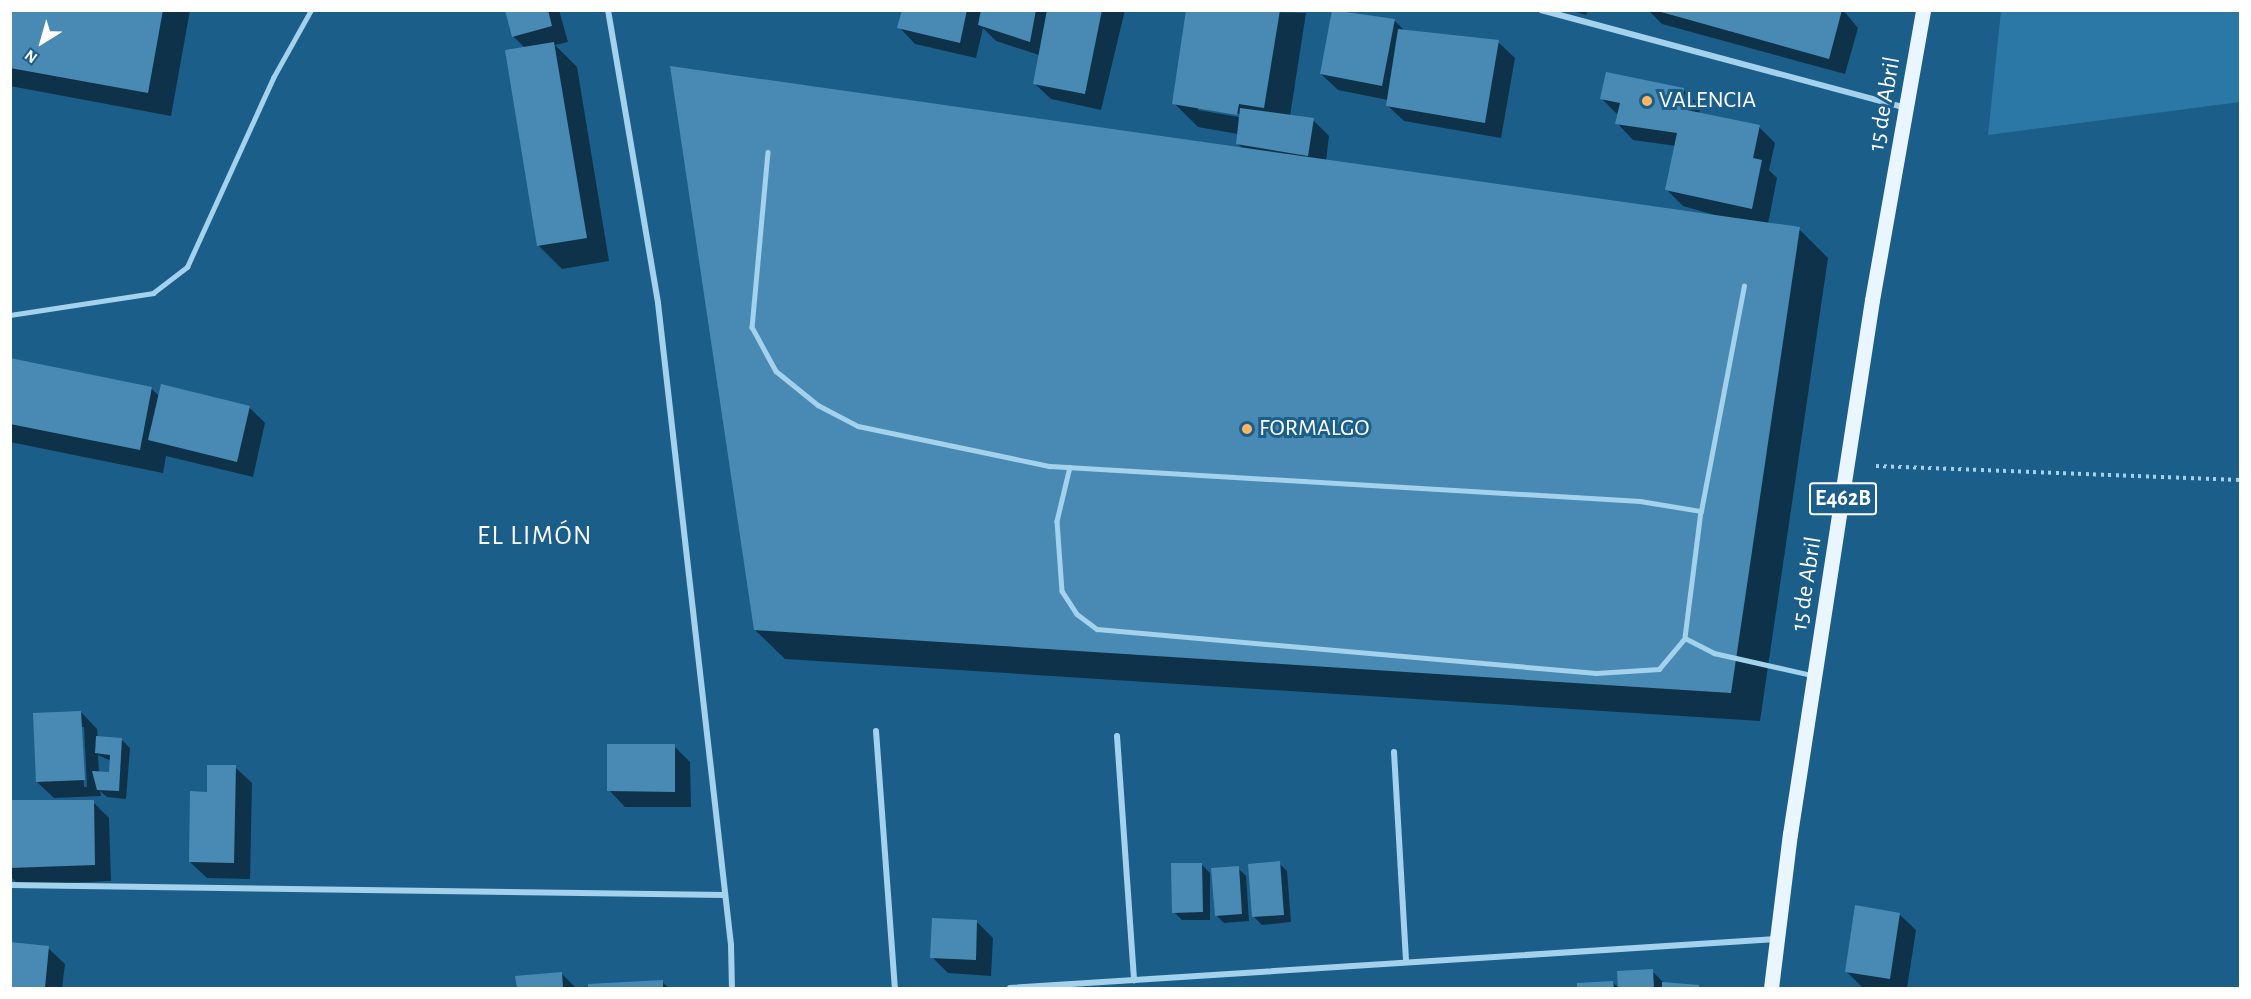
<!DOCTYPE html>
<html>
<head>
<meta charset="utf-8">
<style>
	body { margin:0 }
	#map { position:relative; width:2251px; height:999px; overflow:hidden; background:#1b5e89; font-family:"Alegreya Sans",sans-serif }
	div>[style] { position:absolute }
	.green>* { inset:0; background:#2b77a5 }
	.shadow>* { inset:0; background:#0007 }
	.building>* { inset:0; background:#488ab3 }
	.path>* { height:4px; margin-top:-2px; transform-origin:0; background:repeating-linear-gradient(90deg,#a4d1ec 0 3px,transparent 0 7.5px) }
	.service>* { height:4.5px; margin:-2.25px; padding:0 2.25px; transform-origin:2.25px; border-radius:2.25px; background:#a4d1ec }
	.minor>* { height:6px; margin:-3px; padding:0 3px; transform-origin:3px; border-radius:3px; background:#a4d1ec }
	.primary>* { height:15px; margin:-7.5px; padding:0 7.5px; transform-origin:7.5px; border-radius:7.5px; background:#eaf6ff }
	.dots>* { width:16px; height:16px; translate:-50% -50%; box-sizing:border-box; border:3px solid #1b5e89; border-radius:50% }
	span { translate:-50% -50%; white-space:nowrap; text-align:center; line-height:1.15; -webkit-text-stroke:6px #1b5e89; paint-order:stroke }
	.shield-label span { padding:2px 4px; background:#1b5e89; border:2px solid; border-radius:4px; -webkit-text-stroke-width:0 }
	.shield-label { font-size:22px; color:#fff; font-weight:700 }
	.poi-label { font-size:24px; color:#fff }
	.left { translate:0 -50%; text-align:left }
	.street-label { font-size:24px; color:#fff }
	.quarter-label { font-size:27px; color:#fff; letter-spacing:1.5px }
	.frame { position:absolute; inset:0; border:12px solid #fff; pointer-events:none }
	.north { position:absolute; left:12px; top:12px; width:60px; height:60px; -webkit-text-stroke:4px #1b5e89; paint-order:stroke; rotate:217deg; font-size:16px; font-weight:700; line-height:24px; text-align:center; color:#fff }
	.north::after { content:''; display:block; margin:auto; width:21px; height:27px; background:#fff; clip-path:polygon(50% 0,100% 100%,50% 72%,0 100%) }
</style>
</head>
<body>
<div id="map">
	<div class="green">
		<div style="clip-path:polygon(2001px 11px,2240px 11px,2240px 102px,1988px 135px)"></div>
	</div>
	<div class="shadow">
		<div style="clip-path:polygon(10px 10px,190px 10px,171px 116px,10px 86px)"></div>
		<div style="clip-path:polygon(506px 10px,559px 10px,568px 42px,555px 45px,577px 67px,609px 261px,562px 269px,539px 246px,525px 48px,513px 36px)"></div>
		<div style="clip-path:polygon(903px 10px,1125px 10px,1101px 110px,1051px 99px,1034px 83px,1039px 55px,996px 41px,983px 28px,976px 58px,915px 44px,899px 27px)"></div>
		<div style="clip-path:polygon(evenodd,1187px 10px,1306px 13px,1290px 116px,1313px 120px,1329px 136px,1326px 161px,1729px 219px,1683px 206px,1667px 190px,1676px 146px,1633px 140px,1617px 123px,1619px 116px,1602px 99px,1684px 90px,1700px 106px,1699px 114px,1759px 127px,1775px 143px,1769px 170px,1777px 178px,1768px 224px,1799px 229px,1828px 258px,1760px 721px,785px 659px,755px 630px,1243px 149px,1237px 143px,1238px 134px,1198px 127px,1174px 103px,1187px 10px,1198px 107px,1245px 115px,1244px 118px,1198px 110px,1198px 107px)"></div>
		<div style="clip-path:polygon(1333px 10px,1394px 20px,1406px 32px,1498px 42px,1515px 58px,1501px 138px,1404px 121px,1387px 105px,1388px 100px,1338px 90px,1321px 74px)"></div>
		<div style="clip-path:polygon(1569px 10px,1588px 10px,1586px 15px)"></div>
		<div style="clip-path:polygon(1648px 10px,1843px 10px,1858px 28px,1845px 74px,1662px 24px)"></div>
		<div style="clip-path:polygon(10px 359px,151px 388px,160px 397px,249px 407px,265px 423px,253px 477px,166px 456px,163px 473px,10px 442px)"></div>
		<div style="clip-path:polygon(evenodd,81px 712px,97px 729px,98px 738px,122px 740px,130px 748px,126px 799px,107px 797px,100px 791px,101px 796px,54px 798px,37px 782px,81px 712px,81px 727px,84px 727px,87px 787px,84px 787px,81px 727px,81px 712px,98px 755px,111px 761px,110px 774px,99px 773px,98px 755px)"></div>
		<div style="clip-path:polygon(674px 746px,690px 762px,691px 807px,625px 807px,609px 790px)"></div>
		<div style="clip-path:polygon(235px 767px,252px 783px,250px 879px,207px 878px,190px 862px)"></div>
		<div style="clip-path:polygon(10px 801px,93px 802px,109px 818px,111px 881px,19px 885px,10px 876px)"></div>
		<div style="clip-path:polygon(1279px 863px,1287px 871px,1291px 922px,1262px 925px,1254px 917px)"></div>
		<div style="clip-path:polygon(1202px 865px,1210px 873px,1210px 920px,1182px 920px,1174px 912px)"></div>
		<div style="clip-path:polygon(1238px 868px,1246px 876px,1249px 921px,1224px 923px,1216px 915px)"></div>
		<div style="clip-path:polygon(1899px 914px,1916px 930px,1907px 988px,1863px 988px,1847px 972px)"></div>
		<div style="clip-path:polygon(977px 922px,993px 938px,991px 976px,948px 973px,932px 957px)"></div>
		<div style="clip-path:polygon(10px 944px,48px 948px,65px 964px,62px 988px,10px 988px)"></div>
		<div style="clip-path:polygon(1652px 971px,1664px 983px,1700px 988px,1620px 988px,1618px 973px)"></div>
		<div style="clip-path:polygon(561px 973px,576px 988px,518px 988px,517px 977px)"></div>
		<div style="clip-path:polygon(662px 982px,669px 988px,590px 988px,590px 986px)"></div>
		<div style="clip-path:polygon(1612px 982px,1619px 988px,1579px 988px,1579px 985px)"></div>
	</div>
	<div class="building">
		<div style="clip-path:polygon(10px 10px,163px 10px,148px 93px,10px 68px)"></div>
		<div style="clip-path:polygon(505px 10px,548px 10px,552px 26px,512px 37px)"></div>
		<div style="clip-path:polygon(902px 10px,967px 10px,960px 43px,897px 28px)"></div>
		<div style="clip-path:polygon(981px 10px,1036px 10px,1030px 42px,978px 25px)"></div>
		<div style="clip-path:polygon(1047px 10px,1102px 10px,1085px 94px,1033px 84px)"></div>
		<div style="clip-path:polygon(1186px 10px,1280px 10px,1264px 108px,1239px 104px,1237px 115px,1172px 104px)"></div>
		<div style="clip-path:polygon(1332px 10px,1395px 19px,1382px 86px,1320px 74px)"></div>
		<div style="clip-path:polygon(1654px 10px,1842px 10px,1829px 59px)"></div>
		<div style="clip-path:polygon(1398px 29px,1499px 40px,1485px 123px,1386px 106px)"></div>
		<div style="clip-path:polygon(554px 42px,587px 238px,537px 246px,505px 50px)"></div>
		<div style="clip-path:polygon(670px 66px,1800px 227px,1731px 693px,754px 630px)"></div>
		<div style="clip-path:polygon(1606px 72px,1684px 88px,1682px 109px,1760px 125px,1753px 158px,1762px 160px,1752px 209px,1665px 190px,1677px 133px,1615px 124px,1620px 103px,1600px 99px)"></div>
		<div style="clip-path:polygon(1240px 108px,1314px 118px,1308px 156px,1236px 144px)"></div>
		<div style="clip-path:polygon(10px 358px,152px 387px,140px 450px,10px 424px)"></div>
		<div style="clip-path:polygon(161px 384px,250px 406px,237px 462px,148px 440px)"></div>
		<div style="clip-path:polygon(81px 711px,85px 780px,36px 782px,33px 713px)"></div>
		<div style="clip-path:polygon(96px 736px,122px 738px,119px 791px,97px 790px,92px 771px,109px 772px,110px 755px,95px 753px)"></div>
		<div style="clip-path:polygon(607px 744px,675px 744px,675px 792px,607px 791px)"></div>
		<div style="clip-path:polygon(207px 765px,236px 765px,234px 863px,189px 862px,190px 791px,207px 792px)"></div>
		<div style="clip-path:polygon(10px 800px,94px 800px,95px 865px,10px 868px)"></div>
		<div style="clip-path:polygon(1280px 861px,1284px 915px,1252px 917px,1248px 864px)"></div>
		<div style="clip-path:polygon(1171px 863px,1202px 863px,1203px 912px,1172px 913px)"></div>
		<div style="clip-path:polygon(1239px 866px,1242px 914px,1215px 916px,1211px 868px)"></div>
		<div style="clip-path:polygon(1855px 905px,1900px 913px,1890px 979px,1845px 972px)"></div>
		<div style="clip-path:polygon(932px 918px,977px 920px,976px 960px,930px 958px)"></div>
		<div style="clip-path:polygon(10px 942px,49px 946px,45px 988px,10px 988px)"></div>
		<div style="clip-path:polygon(1653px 969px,1654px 988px,1618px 988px,1617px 971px)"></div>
		<div style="clip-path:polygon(562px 972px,563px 988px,517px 988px,515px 976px)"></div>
		<div style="clip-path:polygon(663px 980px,663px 988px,588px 988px,588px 984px)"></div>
		<div style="clip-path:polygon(1613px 981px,1614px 988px,1577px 988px,1577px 983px)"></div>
		<div style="clip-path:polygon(1662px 982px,1699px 985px,1699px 988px,1662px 988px)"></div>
	</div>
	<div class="path">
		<div style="left:1876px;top:466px;width:364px;rotate:2.2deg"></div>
	</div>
	<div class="service">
		<div style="left:768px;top:152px;width:176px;rotate:95.2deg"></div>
		<div style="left:752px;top:327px;width:50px;rotate:61.4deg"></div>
		<div style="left:776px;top:371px;width:54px;rotate:39deg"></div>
		<div style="left:818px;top:405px;width:45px;rotate:27.7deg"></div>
		<div style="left:858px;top:426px;width:196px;rotate:11.8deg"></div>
		<div style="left:1050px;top:466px;width:591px;rotate:3.39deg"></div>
		<div style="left:1640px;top:501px;width:62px;rotate:9.3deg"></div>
		<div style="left:1701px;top:511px;width:128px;rotate:97.2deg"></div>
		<div style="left:1685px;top:638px;width:33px;rotate:27deg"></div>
		<div style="left:1714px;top:653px;width:100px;rotate:12.7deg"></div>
		<div style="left:10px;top:315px;width:145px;rotate:-8.7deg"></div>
		<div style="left:153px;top:293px;width:43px;rotate:-37.4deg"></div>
		<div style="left:187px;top:267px;width:208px;rotate:-65.5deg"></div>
		<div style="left:273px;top:78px;width:78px;rotate:-60.8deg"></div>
		<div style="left:1070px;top:467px;width:56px;rotate:103.5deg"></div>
		<div style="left:1057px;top:521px;width:70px;rotate:85.9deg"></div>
		<div style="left:1062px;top:591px;width:27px;rotate:57deg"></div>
		<div style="left:1077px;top:614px;width:25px;rotate:37deg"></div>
		<div style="left:1097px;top:629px;width:501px;rotate:5.04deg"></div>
		<div style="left:1596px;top:673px;width:63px;rotate:-3.6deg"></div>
		<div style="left:1659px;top:669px;width:40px;rotate:-50deg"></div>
		<div style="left:1701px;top:511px;width:229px;rotate:-79.2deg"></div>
	</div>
	<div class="minor">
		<div style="left:608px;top:10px;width:297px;rotate:80.3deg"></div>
		<div style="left:658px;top:303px;width:646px;rotate:83.51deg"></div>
		<div style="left:731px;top:945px;width:43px;rotate:88.7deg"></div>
		<div style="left:1541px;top:10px;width:376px;rotate:15deg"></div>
		<div style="left:876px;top:731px;width:258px;rotate:85.8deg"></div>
		<div style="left:1117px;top:736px;width:245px;rotate:86deg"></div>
		<div style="left:1394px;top:752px;width:210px;rotate:86.7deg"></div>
		<div style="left:10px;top:885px;width:715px;rotate:0.8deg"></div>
		<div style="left:1010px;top:988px;width:768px;rotate:-3.66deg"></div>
	</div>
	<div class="primary">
		<div style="left:1771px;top:988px;width:155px;rotate:-83deg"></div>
		<div style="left:1790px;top:834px;width:540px;rotate:-81.27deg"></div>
		<div style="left:1872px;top:300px;width:294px;rotate:-80deg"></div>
	</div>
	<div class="dots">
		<div style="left:1647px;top:101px;background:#feb561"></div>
		<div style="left:1247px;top:429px;background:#feb561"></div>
	</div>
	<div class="shield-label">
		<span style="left:1843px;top:499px">E462B</span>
	</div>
	<div class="poi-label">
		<span class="left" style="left:1659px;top:101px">VALENCIA</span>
		<span class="left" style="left:1259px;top:429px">FORMALGO</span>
	</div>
	<div class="street-label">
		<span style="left:1885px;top:104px;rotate:-80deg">15 de Abril</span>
		<span style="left:1807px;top:584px;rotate:-81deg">15 de Abril</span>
	</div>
	<div class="quarter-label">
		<span style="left:535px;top:536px">EL LIMÓN</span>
	</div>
	<div class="frame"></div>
	<div class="north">N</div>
</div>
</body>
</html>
